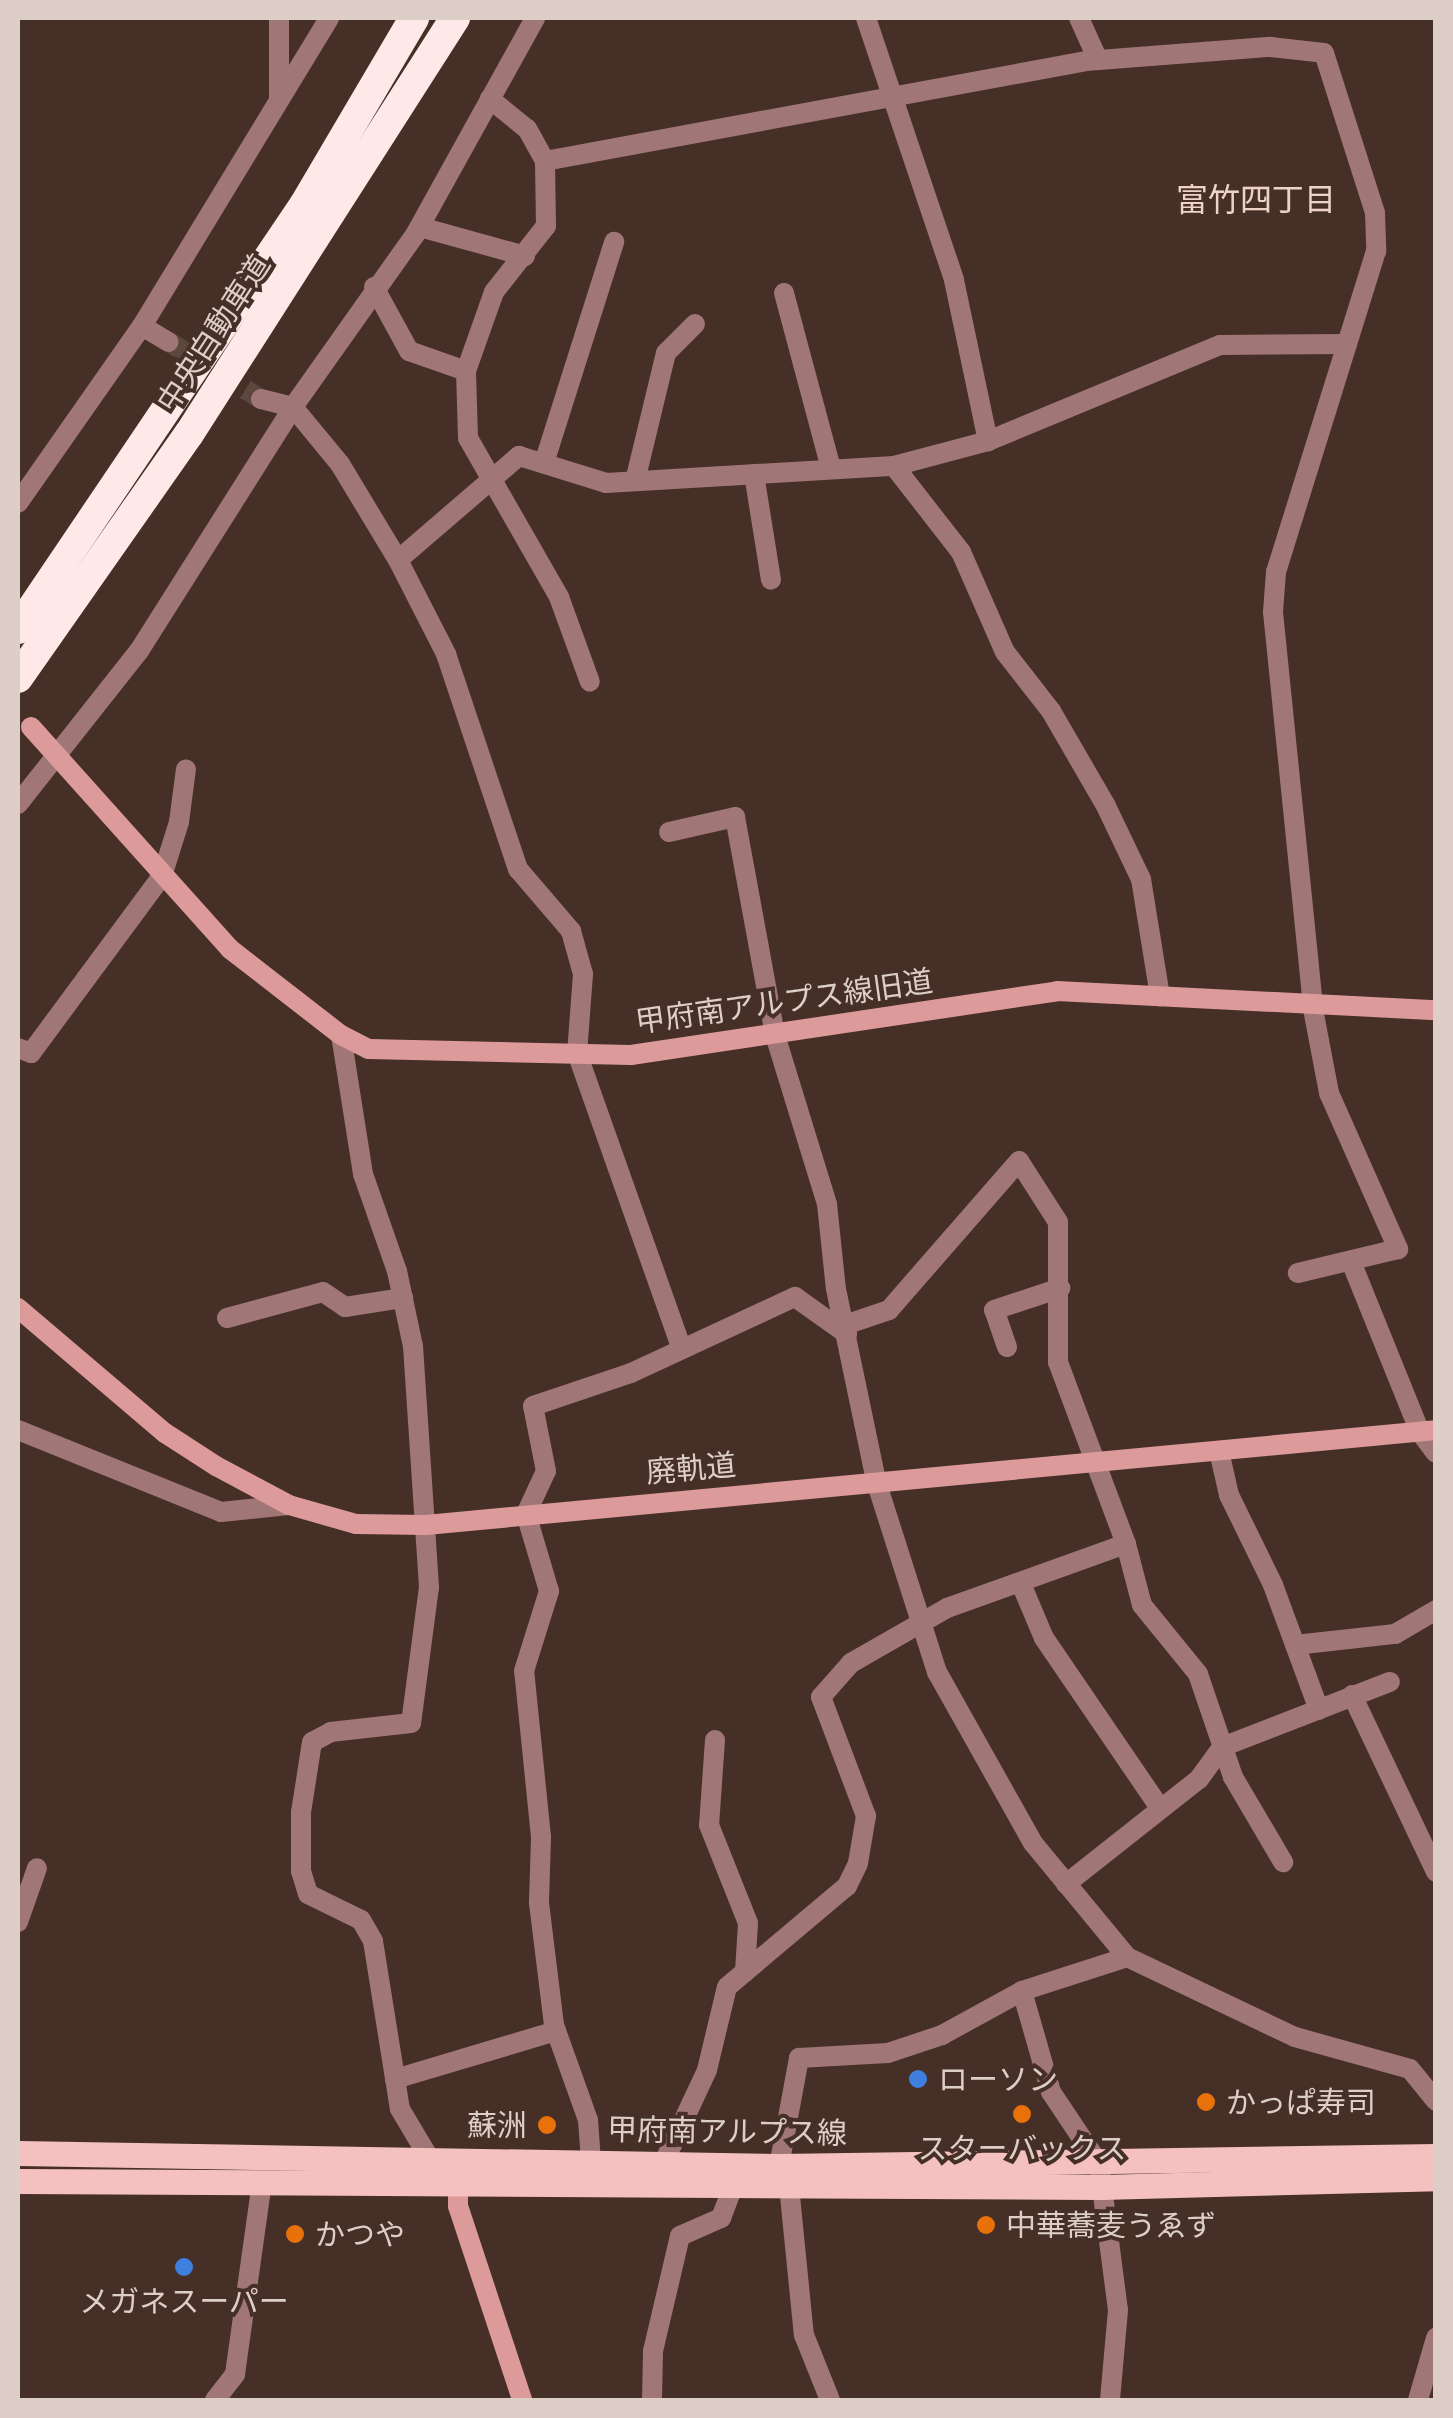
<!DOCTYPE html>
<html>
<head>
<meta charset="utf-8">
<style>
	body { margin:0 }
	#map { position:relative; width:1453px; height:2418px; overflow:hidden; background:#452f26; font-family:"Noto Sans","Noto Sans JP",sans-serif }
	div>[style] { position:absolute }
	.street-tunnel>* { height:20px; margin-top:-10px; transform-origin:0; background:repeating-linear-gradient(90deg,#5c473e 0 20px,transparent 0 30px) }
	.street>* { height:20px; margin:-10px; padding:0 10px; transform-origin:10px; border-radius:10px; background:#a07676 }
	.secondary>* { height:20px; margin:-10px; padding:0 10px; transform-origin:10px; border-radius:10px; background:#dd9a9a }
	.primary>* { height:25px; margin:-12.5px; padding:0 12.5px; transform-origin:12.5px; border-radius:12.5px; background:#f5c1c0 }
	.highway>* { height:30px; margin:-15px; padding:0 15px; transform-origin:15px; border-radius:15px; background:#fee9e8 }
	.dots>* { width:28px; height:28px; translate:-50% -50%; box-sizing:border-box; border:5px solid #452f26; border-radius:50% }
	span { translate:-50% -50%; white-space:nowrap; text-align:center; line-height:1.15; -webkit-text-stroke:8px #452f26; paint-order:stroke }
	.street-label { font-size:30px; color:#ddcec8 }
	.poi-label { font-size:30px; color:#ddcec8 }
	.left { translate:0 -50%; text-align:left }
	.right { translate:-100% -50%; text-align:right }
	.neighbourhood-label { font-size:32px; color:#eed2c6 }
	.frame { position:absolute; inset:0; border:20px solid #ddcec8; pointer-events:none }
</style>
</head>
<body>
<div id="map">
	<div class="street-tunnel">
		<div style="left:169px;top:342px;width:108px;rotate:31.8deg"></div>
	</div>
	<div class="street">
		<div style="left:866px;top:18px;width:276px;rotate:71.4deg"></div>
		<div style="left:954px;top:280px;width:165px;rotate:78.1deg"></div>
		<div style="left:1079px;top:18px;width:46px;rotate:65.7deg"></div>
		<div style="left:279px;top:98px;width:80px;rotate:-90deg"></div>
		<div style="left:545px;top:161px;width:550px;rotate:-10.47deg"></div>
		<div style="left:1086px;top:61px;width:185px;rotate:-4.4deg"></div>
		<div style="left:1270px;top:47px;width:54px;rotate:6.3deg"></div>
		<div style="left:1324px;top:53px;width:168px;rotate:72.3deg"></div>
		<div style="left:1375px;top:213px;width:38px;rotate:88deg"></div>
		<div style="left:1376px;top:251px;width:336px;rotate:107.3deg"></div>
		<div style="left:1276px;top:572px;width:40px;rotate:94.3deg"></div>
		<div style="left:1273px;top:612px;width:399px;rotate:84.2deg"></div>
		<div style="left:1313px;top:1009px;width:86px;rotate:79.2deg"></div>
		<div style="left:1329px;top:1093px;width:171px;rotate:66.1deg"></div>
		<div style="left:1398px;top:1249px;width:103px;rotate:166.5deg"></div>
		<div style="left:420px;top:227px;width:109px;rotate:15.4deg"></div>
		<div style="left:374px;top:287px;width:73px;rotate:61.3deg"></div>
		<div style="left:409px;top:351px;width:60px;rotate:19.3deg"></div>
		<div style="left:466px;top:371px;width:67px;rotate:88.3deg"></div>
		<div style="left:468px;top:438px;width:183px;rotate:60.2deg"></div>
		<div style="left:559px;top:597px;width:90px;rotate:70deg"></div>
		<div style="left:784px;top:293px;width:182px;rotate:75deg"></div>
		<div style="left:142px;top:326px;width:31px;rotate:31deg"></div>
		<div style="left:466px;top:371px;width:84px;rotate:-70.5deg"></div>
		<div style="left:494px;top:292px;width:84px;rotate:-51.8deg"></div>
		<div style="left:546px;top:226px;width:65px;rotate:-90.9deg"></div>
		<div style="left:545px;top:161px;width:37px;rotate:-119deg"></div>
		<div style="left:527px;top:129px;width:48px;rotate:-141deg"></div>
		<div style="left:261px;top:399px;width:33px;rotate:14deg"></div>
		<div style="left:293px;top:407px;width:74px;rotate:50.5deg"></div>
		<div style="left:340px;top:464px;width:112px;rotate:58.9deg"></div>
		<div style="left:398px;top:560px;width:106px;rotate:62.9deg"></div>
		<div style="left:446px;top:654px;width:227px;rotate:71.5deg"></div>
		<div style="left:518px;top:869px;width:82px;rotate:49.5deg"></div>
		<div style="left:571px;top:931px;width:45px;rotate:74.4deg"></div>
		<div style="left:583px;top:974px;width:79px;rotate:94.3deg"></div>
		<div style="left:577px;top:1053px;width:314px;rotate:70.5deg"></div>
		<div style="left:545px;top:460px;width:229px;rotate:-72.4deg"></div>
		<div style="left:894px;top:466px;width:109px;rotate:52.1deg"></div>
		<div style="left:961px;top:552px;width:109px;rotate:66.3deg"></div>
		<div style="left:1005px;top:652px;width:75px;rotate:52.1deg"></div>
		<div style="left:1051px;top:711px;width:108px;rotate:59.9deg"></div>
		<div style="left:1105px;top:804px;width:83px;rotate:64.4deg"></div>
		<div style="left:1141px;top:879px;width:119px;rotate:80.8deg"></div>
		<div style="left:754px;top:474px;width:107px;rotate:80.9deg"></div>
		<div style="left:635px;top:481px;width:132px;rotate:-76.4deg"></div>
		<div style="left:666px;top:353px;width:41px;rotate:-45deg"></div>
		<div style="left:18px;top:503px;width:216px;rotate:-55deg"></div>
		<div style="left:142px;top:326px;width:360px;rotate:-58.7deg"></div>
		<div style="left:398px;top:560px;width:160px;rotate:-40.7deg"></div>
		<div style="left:519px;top:456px;width:91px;rotate:17.2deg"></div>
		<div style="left:606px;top:483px;width:289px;rotate:-3.4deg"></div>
		<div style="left:894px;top:466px;width:97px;rotate:-14.9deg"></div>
		<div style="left:988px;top:441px;width:251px;rotate:-22.5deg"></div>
		<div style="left:1220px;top:345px;width:127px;rotate:-0.5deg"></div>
		<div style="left:18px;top:804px;width:195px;rotate:-51.7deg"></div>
		<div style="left:139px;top:651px;width:289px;rotate:-57.7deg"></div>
		<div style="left:293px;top:407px;width:213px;rotate:-54.7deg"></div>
		<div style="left:416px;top:233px;width:246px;rotate:-61deg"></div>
		<div style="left:669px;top:832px;width:68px;rotate:-12.8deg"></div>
		<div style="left:735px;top:817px;width:222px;rotate:79.6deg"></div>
		<div style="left:775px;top:1035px;width:177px;rotate:72.9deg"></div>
		<div style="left:827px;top:1204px;width:85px;rotate:84deg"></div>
		<div style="left:836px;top:1289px;width:196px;rotate:78.2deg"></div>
		<div style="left:876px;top:1481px;width:201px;rotate:72.3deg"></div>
		<div style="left:937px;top:1672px;width:196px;rotate:60.7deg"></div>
		<div style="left:1033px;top:1843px;width:148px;rotate:50.5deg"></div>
		<div style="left:1127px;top:1957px;width:186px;rotate:25.5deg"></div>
		<div style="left:1295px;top:2037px;width:119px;rotate:15.5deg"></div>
		<div style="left:1410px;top:2069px;width:41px;rotate:50.9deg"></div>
		<div style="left:341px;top:1035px;width:141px;rotate:81deg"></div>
		<div style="left:363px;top:1174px;width:103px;rotate:70.7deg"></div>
		<div style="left:397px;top:1271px;width:77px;rotate:78deg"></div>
		<div style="left:413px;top:1346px;width:242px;rotate:86.2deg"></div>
		<div style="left:429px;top:1587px;width:137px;rotate:97.5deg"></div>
		<div style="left:411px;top:1723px;width:81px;rotate:173.6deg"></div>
		<div style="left:331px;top:1732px;width:21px;rotate:152deg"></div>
		<div style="left:312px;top:1742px;width:71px;rotate:98.9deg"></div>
		<div style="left:301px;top:1812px;width:59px;rotate:90deg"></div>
		<div style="left:301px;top:1871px;width:24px;rotate:73deg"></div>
		<div style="left:308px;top:1894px;width:59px;rotate:26.1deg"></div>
		<div style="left:361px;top:1920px;width:24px;rotate:60deg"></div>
		<div style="left:373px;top:1941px;width:170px;rotate:80.9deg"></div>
		<div style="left:400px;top:2109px;width:63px;rotate:59.3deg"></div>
		<div style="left:18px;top:1048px;width:14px;rotate:21deg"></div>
		<div style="left:31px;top:1053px;width:220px;rotate:-53.5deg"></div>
		<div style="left:162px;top:876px;width:57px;rotate:-72.5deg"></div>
		<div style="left:179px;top:822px;width:53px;rotate:-82.5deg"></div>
		<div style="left:1352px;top:1264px;width:181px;rotate:68deg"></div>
		<div style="left:1420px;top:1432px;width:26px;rotate:53deg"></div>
		<div style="left:227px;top:1318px;width:99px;rotate:-15.2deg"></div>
		<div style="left:323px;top:1292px;width:27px;rotate:34deg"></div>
		<div style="left:345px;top:1307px;width:59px;rotate:-8.8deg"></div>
		<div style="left:1007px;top:1347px;width:39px;rotate:-109deg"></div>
		<div style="left:994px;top:1310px;width:70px;rotate:-18.4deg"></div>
		<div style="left:18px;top:1430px;width:219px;rotate:22deg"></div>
		<div style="left:221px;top:1512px;width:68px;rotate:-5.9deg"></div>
		<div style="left:1219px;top:1451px;width:45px;rotate:77.2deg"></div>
		<div style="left:1229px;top:1495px;width:100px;rotate:63.9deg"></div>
		<div style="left:1273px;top:1585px;width:133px;rotate:69.8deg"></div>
		<div style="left:1126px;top:1544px;width:63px;rotate:75.3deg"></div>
		<div style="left:1142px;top:1605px;width:89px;rotate:50.9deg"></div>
		<div style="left:1198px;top:1674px;width:109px;rotate:71.2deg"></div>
		<div style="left:1233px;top:1777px;width:99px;rotate:59.5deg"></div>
		<div style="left:1022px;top:1586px;width:56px;rotate:67.1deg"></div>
		<div style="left:1044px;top:1638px;width:206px;rotate:55.7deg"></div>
		<div style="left:1295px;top:1645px;width:101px;rotate:-6.3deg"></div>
		<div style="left:1395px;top:1634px;width:48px;rotate:-30.3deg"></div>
		<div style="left:1352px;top:1695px;width:196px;rotate:64.6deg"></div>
		<div style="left:715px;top:1740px;width:85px;rotate:94deg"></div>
		<div style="left:709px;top:1825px;width:105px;rotate:68.3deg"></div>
		<div style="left:748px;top:1923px;width:49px;rotate:93.5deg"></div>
		<div style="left:1066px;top:1884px;width:169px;rotate:-38.3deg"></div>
		<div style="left:1199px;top:1779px;width:39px;rotate:-54deg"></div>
		<div style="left:1222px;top:1747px;width:180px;rotate:-21.2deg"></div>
		<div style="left:18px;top:1922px;width:57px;rotate:-70.6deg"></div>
		<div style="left:1022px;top:1991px;width:105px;rotate:74deg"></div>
		<div style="left:1051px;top:2092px;width:87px;rotate:56.3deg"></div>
		<div style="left:1099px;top:2164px;width:147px;rotate:82.6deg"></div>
		<div style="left:1118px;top:2310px;width:90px;rotate:95.1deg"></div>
		<div style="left:395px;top:2079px;width:168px;rotate:-16.6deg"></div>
		<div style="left:591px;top:2161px;width:41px;rotate:-94.2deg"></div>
		<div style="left:588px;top:2120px;width:101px;rotate:-109.7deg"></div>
		<div style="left:554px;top:2025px;width:124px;rotate:-97deg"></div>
		<div style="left:539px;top:1902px;width:65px;rotate:-88.2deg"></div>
		<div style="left:541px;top:1837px;width:167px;rotate:-95.8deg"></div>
		<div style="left:524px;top:1671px;width:84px;rotate:-72.6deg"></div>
		<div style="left:549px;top:1591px;width:80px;rotate:-106.6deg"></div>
		<div style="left:526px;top:1514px;width:47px;rotate:-65.1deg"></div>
		<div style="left:546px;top:1471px;width:66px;rotate:-101.3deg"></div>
		<div style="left:533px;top:1406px;width:103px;rotate:-18.6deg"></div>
		<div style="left:631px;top:1373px;width:181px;rotate:-24.9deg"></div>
		<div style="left:795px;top:1297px;width:64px;rotate:35.4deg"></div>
		<div style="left:664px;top:2162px;width:102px;rotate:-64.9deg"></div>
		<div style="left:707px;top:2070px;width:85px;rotate:-76.5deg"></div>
		<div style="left:727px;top:1987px;width:157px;rotate:-40.1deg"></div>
		<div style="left:847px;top:1886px;width:25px;rotate:-64deg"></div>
		<div style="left:858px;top:1863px;width:48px;rotate:-80.3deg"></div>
		<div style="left:866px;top:1816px;width:127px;rotate:-110.7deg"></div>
		<div style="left:821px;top:1697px;width:45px;rotate:-48.6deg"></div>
		<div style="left:851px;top:1663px;width:111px;rotate:-29.8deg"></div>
		<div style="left:947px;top:1608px;width:190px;rotate:-19.7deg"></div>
		<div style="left:1126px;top:1544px;width:194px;rotate:-110.5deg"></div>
		<div style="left:1058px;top:1362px;width:140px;rotate:-90deg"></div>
		<div style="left:1058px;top:1222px;width:72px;rotate:-122.6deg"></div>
		<div style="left:1019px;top:1161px;width:198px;rotate:131.1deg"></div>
		<div style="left:889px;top:1310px;width:46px;rotate:161.2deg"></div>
		<div style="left:779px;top:2166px;width:110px;rotate:-79.5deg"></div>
		<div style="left:799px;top:2058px;width:89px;rotate:-3.2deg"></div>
		<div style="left:888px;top:2053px;width:57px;rotate:-18.4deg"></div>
		<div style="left:942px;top:2035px;width:91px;rotate:-28.8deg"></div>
		<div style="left:1022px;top:1991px;width:110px;rotate:-17.9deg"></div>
		<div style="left:789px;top:2186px;width:150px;rotate:84.3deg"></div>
		<div style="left:804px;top:2335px;width:70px;rotate:68.2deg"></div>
		<div style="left:215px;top:2400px;width:33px;rotate:-52deg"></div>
		<div style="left:235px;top:2374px;width:195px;rotate:-82deg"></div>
		<div style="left:652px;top:2400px;width:49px;rotate:-88.8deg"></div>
		<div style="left:653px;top:2351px;width:118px;rotate:-76.8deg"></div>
		<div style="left:680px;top:2236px;width:45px;rotate:-23.7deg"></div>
		<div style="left:721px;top:2218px;width:33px;rotate:-69deg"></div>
		<div style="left:1418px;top:2400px;width:65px;rotate:-73.8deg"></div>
	</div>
	<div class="secondary">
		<div style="left:31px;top:727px;width:298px;rotate:48.1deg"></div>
		<div style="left:230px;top:949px;width:140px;rotate:37.8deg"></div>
		<div style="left:341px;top:1035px;width:31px;rotate:27deg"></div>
		<div style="left:369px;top:1049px;width:262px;rotate:1.3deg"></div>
		<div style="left:631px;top:1055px;width:431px;rotate:-8.5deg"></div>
		<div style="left:1057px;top:991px;width:379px;rotate:2.9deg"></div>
		<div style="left:18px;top:1308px;width:193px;rotate:40.4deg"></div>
		<div style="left:165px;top:1433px;width:61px;rotate:32.9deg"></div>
		<div style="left:216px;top:1466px;width:83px;rotate:28.1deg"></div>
		<div style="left:289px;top:1505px;width:70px;rotate:15.8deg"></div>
		<div style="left:356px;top:1524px;width:70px;rotate:0.8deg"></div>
		<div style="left:426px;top:1525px;width:1014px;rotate:-5.37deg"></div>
		<div style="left:458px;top:2173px;width:33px;rotate:90deg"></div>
		<div style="left:458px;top:2206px;width:204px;rotate:71.7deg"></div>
	</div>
	<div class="primary">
		<div style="left:18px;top:2153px;width:761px;rotate:0.98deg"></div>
		<div style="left:779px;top:2166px;width:657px;rotate:-0.87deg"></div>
		<div style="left:18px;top:2181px;width:1083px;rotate:0.32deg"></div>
		<div style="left:1101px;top:2187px;width:335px;rotate:-1.5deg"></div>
	</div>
	<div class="highway">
		<div style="left:18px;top:629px;width:511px;rotate:-56deg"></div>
		<div style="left:304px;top:205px;width:217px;rotate:-59.5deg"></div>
		<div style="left:18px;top:678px;width:298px;rotate:-55deg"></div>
		<div style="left:189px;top:434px;width:494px;rotate:-57.4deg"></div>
	</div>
	<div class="dots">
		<div style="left:918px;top:2079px;background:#3f7fe0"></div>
		<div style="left:1206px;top:2102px;background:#e8710a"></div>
		<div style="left:1022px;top:2114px;background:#e8710a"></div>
		<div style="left:547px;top:2125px;background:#e8710a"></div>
		<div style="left:986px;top:2225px;background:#e8710a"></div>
		<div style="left:295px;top:2234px;background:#e8710a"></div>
		<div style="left:184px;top:2267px;background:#3f7fe0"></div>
	</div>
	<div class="street-label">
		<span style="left:213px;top:333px;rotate:-57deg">中央自動車道</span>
		<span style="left:784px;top:1001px;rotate:-8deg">甲府南アルプス線旧道</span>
		<span style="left:691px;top:1468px;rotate:-5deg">廃軌道</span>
		<span style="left:727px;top:2131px;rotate:1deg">甲府南アルプス線</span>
	</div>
	<div class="poi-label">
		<span class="left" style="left:938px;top:2079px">ローソン</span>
		<span class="left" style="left:1226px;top:2102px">かっぱ寿司</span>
		<span class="right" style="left:527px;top:2125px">蘇洲</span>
		<span style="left:1022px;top:2148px">スターバックス</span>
		<span class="left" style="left:1006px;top:2225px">中華蕎麦うゑず</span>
		<span class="left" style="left:315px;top:2234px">かつや</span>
		<span style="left:184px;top:2301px">メガネスーパー</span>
	</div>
	<div class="neighbourhood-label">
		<span style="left:1256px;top:199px">富竹四丁目</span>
	</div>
	<div class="frame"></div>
</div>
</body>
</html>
